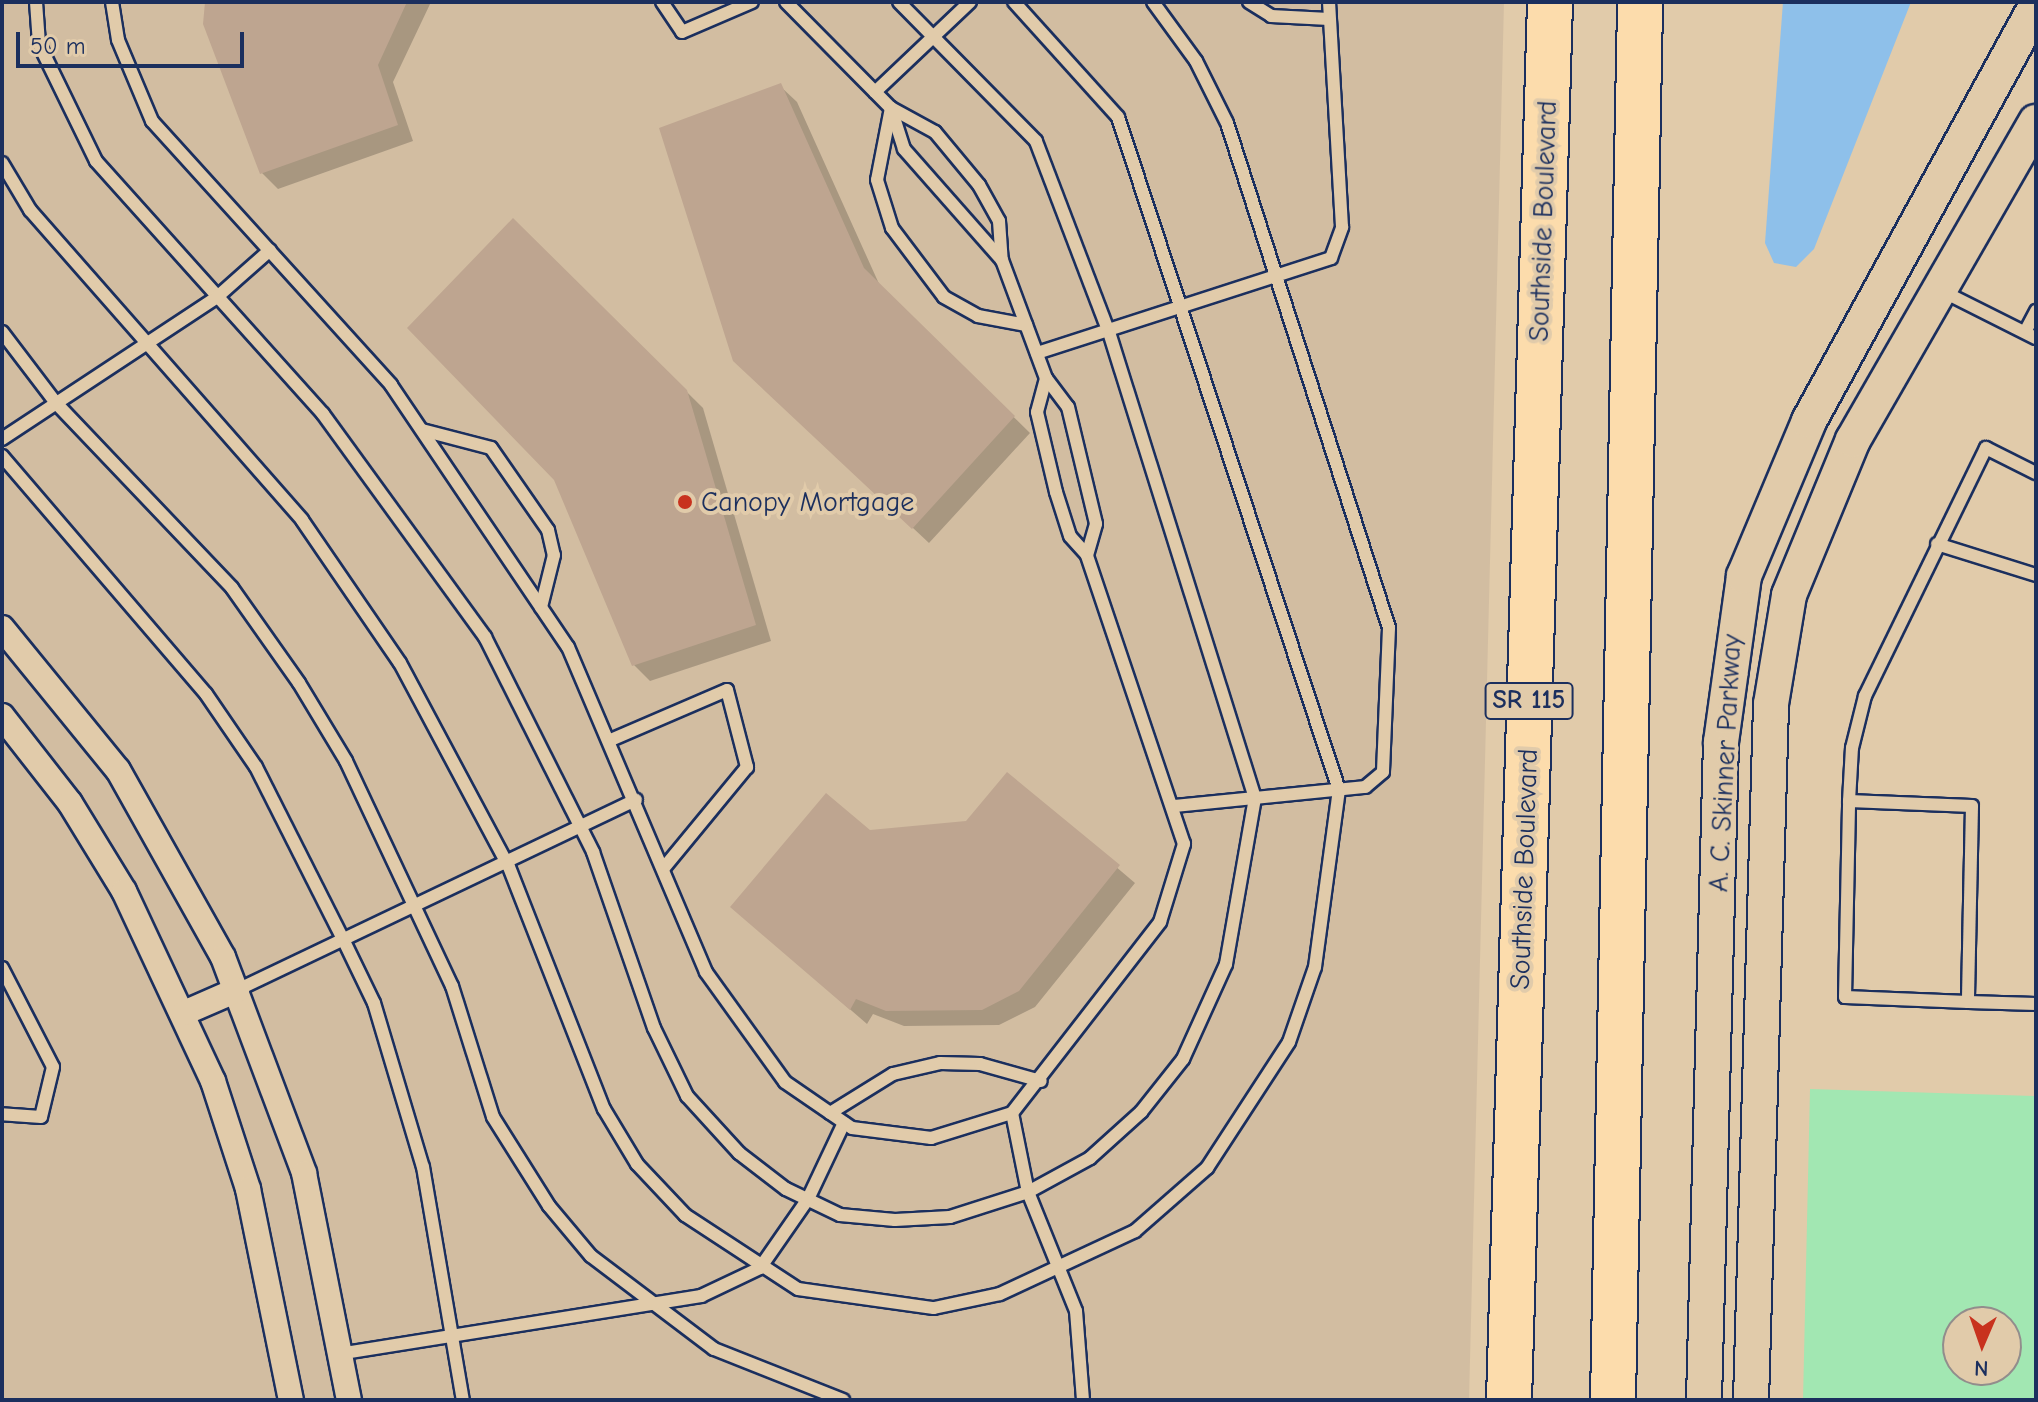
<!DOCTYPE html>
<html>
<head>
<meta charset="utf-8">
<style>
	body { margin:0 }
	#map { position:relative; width:2038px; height:1402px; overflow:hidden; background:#e1cbaa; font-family:"Comic Neue",sans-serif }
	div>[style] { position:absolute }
	.built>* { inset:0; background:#d2bda1 }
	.green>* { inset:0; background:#a2e7b2 }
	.water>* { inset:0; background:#8ec0ea }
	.shadow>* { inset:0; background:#0003 }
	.building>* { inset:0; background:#bea590 }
	.roads { filter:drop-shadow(2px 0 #1b2f5e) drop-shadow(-2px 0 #1b2f5e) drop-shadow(0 2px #1b2f5e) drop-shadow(0 -2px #1b2f5e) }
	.lane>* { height:12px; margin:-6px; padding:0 6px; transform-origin:6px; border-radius:6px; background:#e1cbaa }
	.street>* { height:24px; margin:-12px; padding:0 12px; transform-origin:12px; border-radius:12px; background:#e1cbaa }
	.secondary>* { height:34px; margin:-17px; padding:0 17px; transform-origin:17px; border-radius:17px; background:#e1cbaa }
	.highway>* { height:44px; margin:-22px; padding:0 22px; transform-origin:22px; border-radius:22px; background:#fcdcac }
	.dots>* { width:22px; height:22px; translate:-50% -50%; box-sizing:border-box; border:4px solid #e1cbaa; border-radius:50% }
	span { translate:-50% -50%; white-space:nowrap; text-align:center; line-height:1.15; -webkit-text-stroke:8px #e1cbaa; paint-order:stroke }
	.shield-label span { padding:2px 6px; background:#e1cbaa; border:2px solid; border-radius:6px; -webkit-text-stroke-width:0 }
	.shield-label { font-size:26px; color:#1b2f5e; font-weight:700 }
	.street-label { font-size:28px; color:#1b2f5e }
	.poi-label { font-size:28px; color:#1b2f5e }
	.left { translate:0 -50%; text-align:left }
	.frame { position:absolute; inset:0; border:4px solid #1b2f5e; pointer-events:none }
	.north { position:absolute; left:1942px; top:1306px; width:80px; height:80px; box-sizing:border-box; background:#e1cbaa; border:2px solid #928d8c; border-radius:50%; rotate:182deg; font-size:22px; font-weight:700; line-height:32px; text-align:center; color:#1b2f5e }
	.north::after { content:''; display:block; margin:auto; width:28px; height:36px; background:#c8321e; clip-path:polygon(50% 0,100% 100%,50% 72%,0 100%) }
	.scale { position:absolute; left:16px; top:32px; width:228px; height:36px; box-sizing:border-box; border:4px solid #1b2f5e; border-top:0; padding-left:10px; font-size:24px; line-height:28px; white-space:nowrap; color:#1b2f5e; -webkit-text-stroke:6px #e1cbaa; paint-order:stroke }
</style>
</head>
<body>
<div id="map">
	<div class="built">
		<div style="clip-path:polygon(2px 2px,1504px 2px,1469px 1400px,2px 1400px)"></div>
	</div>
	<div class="green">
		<div style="clip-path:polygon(evenodd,1810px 1089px,2036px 1096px,2036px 1400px,1803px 1400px,1810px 1089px,1958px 1322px,2006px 1322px,2006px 1370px,1958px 1370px,1958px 1322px)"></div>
	</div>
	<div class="water">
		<div style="clip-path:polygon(1783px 2px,1911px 2px,1814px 249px,1796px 267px,1774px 263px,1765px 243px)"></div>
	</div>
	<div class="shadow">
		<div style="clip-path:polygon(207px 2px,431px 2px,393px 82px,413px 141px,278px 189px,262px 173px)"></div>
		<div style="clip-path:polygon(780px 86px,797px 102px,880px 286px,1030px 433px,929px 543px,752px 377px)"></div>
		<div style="clip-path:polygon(513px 220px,703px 408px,771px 641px,650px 681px,634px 665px)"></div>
		<div style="clip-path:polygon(1008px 775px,1135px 883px,1035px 1007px,999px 1025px,904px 1026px,873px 1014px,867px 1024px,732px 907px,870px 832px,967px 822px)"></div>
	</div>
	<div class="building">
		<div style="clip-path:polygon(205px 2px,407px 2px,378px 65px,398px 125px,260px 174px,203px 24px)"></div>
		<div style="clip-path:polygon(781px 83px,864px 268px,1015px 416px,912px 529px,733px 361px,659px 128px)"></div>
		<div style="clip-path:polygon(513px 218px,687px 390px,756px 625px,632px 666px,554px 480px,407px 328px)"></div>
		<div style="clip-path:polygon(1007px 772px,1120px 865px,1019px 991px,982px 1010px,886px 1011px,856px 999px,850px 1010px,730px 907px,826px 793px,870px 830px,966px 821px)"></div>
	</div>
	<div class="roads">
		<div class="lane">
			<div style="left:36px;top:2px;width:42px;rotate:85.9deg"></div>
			<div style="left:39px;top:44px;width:130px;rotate:64deg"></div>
			<div style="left:96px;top:161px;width:340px;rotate:48.1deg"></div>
			<div style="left:323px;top:414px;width:276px;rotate:54deg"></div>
			<div style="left:485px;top:637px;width:241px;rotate:63.3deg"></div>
			<div style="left:593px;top:852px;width:186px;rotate:70.9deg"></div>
			<div style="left:654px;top:1028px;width:76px;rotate:64.1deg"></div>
			<div style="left:687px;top:1096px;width:77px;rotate:47.6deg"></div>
			<div style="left:739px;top:1153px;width:59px;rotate:37.5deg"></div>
			<div style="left:786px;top:1189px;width:60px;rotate:25.7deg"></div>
			<div style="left:840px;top:1215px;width:55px;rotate:5.2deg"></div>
			<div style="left:895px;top:1220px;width:55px;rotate:-3.1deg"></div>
			<div style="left:950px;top:1217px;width:82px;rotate:-17.8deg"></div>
			<div style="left:1028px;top:1192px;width:71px;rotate:-28.7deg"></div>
			<div style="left:1090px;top:1158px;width:69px;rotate:-42deg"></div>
			<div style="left:1141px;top:1112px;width:68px;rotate:-51.6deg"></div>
			<div style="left:1183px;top:1059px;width:104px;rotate:-65.6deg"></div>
			<div style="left:1226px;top:964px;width:169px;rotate:-80.1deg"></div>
			<div style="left:1255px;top:798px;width:491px;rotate:-107.4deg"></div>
			<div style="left:1108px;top:330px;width:202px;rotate:-110.9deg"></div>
			<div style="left:1036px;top:141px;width:195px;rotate:-134.6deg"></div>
			<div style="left:112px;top:2px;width:38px;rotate:81deg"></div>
			<div style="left:118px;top:40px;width:88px;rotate:67.2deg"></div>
			<div style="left:152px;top:121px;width:356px;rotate:47.8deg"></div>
			<div style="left:391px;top:385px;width:316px;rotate:56deg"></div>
			<div style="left:568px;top:647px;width:353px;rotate:67deg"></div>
			<div style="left:706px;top:972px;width:135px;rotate:54.3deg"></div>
			<div style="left:785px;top:1082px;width:81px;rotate:34.5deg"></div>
			<div style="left:852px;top:1128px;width:80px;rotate:7.2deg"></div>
			<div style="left:931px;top:1138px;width:85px;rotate:-17.2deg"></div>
			<div style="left:1012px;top:1113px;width:242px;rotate:-52.2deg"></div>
			<div style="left:1160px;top:922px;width:82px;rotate:-72.9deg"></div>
			<div style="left:1184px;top:844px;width:305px;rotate:-108.6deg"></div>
			<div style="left:1087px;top:555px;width:25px;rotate:-132deg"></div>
			<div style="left:1070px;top:536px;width:46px;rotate:-107.7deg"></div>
			<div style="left:1056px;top:492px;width:82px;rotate:-103.4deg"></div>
			<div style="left:1037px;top:412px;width:35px;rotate:-75deg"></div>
			<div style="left:662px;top:2px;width:36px;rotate:56deg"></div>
			<div style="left:682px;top:32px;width:76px;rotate:-23.2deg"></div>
			<div style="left:786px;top:2px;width:149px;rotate:45.3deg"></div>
			<div style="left:891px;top:108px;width:50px;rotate:28.6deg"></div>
			<div style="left:935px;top:132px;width:69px;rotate:50.3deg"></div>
			<div style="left:979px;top:185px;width:41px;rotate:60.9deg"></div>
			<div style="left:999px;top:221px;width:39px;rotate:86deg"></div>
			<div style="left:1002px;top:260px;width:126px;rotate:69.6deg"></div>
			<div style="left:1046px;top:378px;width:36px;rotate:53deg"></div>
			<div style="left:1068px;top:407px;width:120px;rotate:76.5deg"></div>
			<div style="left:1096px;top:524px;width:32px;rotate:106deg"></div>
			<div style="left:1153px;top:2px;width:73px;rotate:53.9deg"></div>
			<div style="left:1196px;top:61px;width:69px;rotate:63.4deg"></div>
			<div style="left:1227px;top:123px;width:530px;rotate:72.21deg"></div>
			<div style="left:1389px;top:628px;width:144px;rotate:92.4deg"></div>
			<div style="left:1383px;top:772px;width:23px;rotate:140deg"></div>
			<div style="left:1365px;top:787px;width:193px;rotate:174.3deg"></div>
			<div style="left:1249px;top:2px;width:26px;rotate:32deg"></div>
			<div style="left:1271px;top:16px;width:58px;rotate:3deg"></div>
			<div style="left:875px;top:92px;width:131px;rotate:-43.5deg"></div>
			<div style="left:891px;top:108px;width:73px;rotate:101deg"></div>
			<div style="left:877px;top:180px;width:50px;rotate:72.6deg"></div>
			<div style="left:892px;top:228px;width:86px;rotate:53deg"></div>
			<div style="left:944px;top:297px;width:39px;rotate:29deg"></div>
			<div style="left:978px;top:316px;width:49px;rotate:10.6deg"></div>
			<div style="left:891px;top:108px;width:43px;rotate:72.4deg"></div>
			<div style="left:904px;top:149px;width:148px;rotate:48.6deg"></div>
			<div style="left:2px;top:163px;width:55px;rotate:59.2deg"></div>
			<div style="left:30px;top:210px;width:412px;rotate:48.7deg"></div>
			<div style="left:302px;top:520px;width:173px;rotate:55.6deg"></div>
			<div style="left:400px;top:663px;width:231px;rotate:61.9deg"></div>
			<div style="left:509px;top:867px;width:260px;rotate:68.6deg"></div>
			<div style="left:604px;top:1109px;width:64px;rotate:59deg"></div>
			<div style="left:637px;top:1164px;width:70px;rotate:46.7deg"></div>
			<div style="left:685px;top:1215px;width:135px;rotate:33.2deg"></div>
			<div style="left:798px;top:1289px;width:137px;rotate:8deg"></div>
			<div style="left:934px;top:1308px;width:67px;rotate:-12deg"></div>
			<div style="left:1000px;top:1294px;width:149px;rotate:-25deg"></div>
			<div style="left:1135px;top:1231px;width:96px;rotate:-41.2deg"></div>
			<div style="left:1207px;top:1168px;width:150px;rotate:-56.9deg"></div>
			<div style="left:1289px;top:1042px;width:79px;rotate:-70.9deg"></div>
			<div style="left:1315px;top:967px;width:179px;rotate:-82.3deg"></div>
			<div style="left:1339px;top:790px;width:708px;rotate:-108.18deg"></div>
			<div style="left:1118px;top:117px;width:155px;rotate:-132.1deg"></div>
			<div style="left:1942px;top:291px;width:105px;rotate:26.6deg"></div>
			<div style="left:2px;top:332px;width:89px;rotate:52.7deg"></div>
			<div style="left:56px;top:403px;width:255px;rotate:46.4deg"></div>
			<div style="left:232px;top:588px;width:116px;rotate:54.8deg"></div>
			<div style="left:299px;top:683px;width:91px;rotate:58.9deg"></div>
			<div style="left:346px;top:761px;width:249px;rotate:64.8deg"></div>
			<div style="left:452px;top:986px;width:137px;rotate:72.6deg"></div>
			<div style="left:493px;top:1117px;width:105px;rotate:57.8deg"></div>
			<div style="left:549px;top:1206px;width:65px;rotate:50deg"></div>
			<div style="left:591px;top:1256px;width:154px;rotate:37.1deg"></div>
			<div style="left:714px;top:1349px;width:139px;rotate:21.6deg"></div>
			<div style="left:2025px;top:332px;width:24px;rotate:-62deg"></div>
			<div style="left:1037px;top:353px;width:309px;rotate:-17.9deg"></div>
			<div style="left:1331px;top:258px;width:33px;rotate:-70deg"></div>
			<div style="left:1342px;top:227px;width:225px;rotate:-93.3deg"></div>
			<div style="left:422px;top:430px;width:71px;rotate:14.6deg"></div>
			<div style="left:491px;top:448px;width:100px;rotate:55.2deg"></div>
			<div style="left:548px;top:530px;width:26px;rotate:77deg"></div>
			<div style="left:554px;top:555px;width:54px;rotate:104deg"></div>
			<div style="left:2px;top:439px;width:256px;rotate:-33.4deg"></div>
			<div style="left:216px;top:298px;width:72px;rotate:-41.6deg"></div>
			<div style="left:2px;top:456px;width:313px;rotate:49.4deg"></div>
			<div style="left:206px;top:694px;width:88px;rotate:55.6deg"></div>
			<div style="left:256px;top:767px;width:193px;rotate:63.2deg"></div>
			<div style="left:343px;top:939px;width:71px;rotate:64.2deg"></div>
			<div style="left:374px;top:1003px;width:171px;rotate:73.4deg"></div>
			<div style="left:423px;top:1167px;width:236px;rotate:80.3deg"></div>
			<div style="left:1937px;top:544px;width:104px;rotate:17.4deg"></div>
			<div style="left:613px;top:739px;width:124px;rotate:-23.3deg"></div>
			<div style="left:727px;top:690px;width:80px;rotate:75.4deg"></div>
			<div style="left:747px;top:767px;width:132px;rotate:129.5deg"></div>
			<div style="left:1849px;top:801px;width:123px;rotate:2.3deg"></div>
			<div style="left:1972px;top:806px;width:196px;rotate:91.2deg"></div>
			<div style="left:1968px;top:1002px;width:123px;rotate:-177.7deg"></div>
			<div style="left:1845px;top:997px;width:196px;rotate:-88.8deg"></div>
			<div style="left:1849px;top:801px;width:53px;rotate:-86.8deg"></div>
			<div style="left:1852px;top:748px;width:54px;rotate:-76deg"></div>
			<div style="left:1865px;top:696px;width:276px;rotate:-64deg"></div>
			<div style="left:1986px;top:448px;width:56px;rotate:26.6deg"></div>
			<div style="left:2px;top:968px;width:111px;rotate:62.7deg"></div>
			<div style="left:53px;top:1067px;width:51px;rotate:103.5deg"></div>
			<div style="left:41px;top:1117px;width:39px;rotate:-176deg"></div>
			<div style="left:237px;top:990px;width:442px;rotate:-25.5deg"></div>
			<div style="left:1968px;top:1002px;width:68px;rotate:1.7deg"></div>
			<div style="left:830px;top:1113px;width:74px;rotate:-31.8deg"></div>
			<div style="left:893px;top:1074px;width:48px;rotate:-13.2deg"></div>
			<div style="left:940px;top:1063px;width:40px;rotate:1.4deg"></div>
			<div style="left:980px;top:1064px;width:63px;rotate:15.6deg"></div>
			<div style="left:1012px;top:1113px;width:81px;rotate:78.6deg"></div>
			<div style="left:1028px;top:1192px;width:128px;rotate:68deg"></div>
			<div style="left:1076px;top:1311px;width:89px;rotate:85.5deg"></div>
			<div style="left:345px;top:1353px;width:361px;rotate:-9.1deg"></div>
			<div style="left:701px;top:1296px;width:65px;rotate:-25.4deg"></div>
			<div style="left:760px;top:1268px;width:84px;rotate:-55.2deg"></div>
			<div style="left:808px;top:1199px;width:84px;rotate:-64.7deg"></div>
		</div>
		<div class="street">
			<div style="left:2px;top:628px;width:183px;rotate:50.8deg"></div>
			<div style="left:118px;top:770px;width:214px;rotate:60.7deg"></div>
			<div style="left:223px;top:957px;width:231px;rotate:69.4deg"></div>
			<div style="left:304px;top:1173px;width:231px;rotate:78.8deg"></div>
			<div style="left:2px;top:716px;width:110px;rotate:52deg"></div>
			<div style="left:70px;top:803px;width:103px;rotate:58.5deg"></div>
			<div style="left:124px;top:891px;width:210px;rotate:64.9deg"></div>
			<div style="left:213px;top:1081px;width:114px;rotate:72deg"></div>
			<div style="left:248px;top:1189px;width:215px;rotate:78.5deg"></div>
			<div style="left:184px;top:1013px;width:58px;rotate:-23.5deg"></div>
		</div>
		<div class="secondary">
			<div style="left:1704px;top:1400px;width:658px;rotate:-88.52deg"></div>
			<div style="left:1721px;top:742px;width:168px;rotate:-82.1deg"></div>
			<div style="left:1744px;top:576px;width:168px;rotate:-67.2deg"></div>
			<div style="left:1809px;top:421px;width:472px;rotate:-61.3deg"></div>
			<div style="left:1751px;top:1400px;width:696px;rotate:-88.35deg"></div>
			<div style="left:1771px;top:704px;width:110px;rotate:-80.6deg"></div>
			<div style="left:1789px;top:595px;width:168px;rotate:-67.6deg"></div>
			<div style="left:1853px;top:440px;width:367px;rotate:-60.1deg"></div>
		</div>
		<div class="highway">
			<div style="left:1509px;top:1400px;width:1399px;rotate:-88.32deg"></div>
			<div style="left:1613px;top:1400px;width:1398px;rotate:-88.89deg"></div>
		</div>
	</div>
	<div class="dots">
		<div style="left:685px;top:502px;background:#c8321e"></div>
	</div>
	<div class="shield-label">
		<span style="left:1529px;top:701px">SR 115</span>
	</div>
	<div class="street-label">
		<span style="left:1543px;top:221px;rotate:-88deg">Southside Boulevard</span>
		<span style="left:1725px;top:763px;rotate:-87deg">A. C. Skinner Parkway</span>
		<span style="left:1524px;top:869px;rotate:-88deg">Southside Boulevard</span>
	</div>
	<div class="poi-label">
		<span class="left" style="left:701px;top:502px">Canopy Mortgage</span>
	</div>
	<div class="frame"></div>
	<div class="north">N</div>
	<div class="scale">50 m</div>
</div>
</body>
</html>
